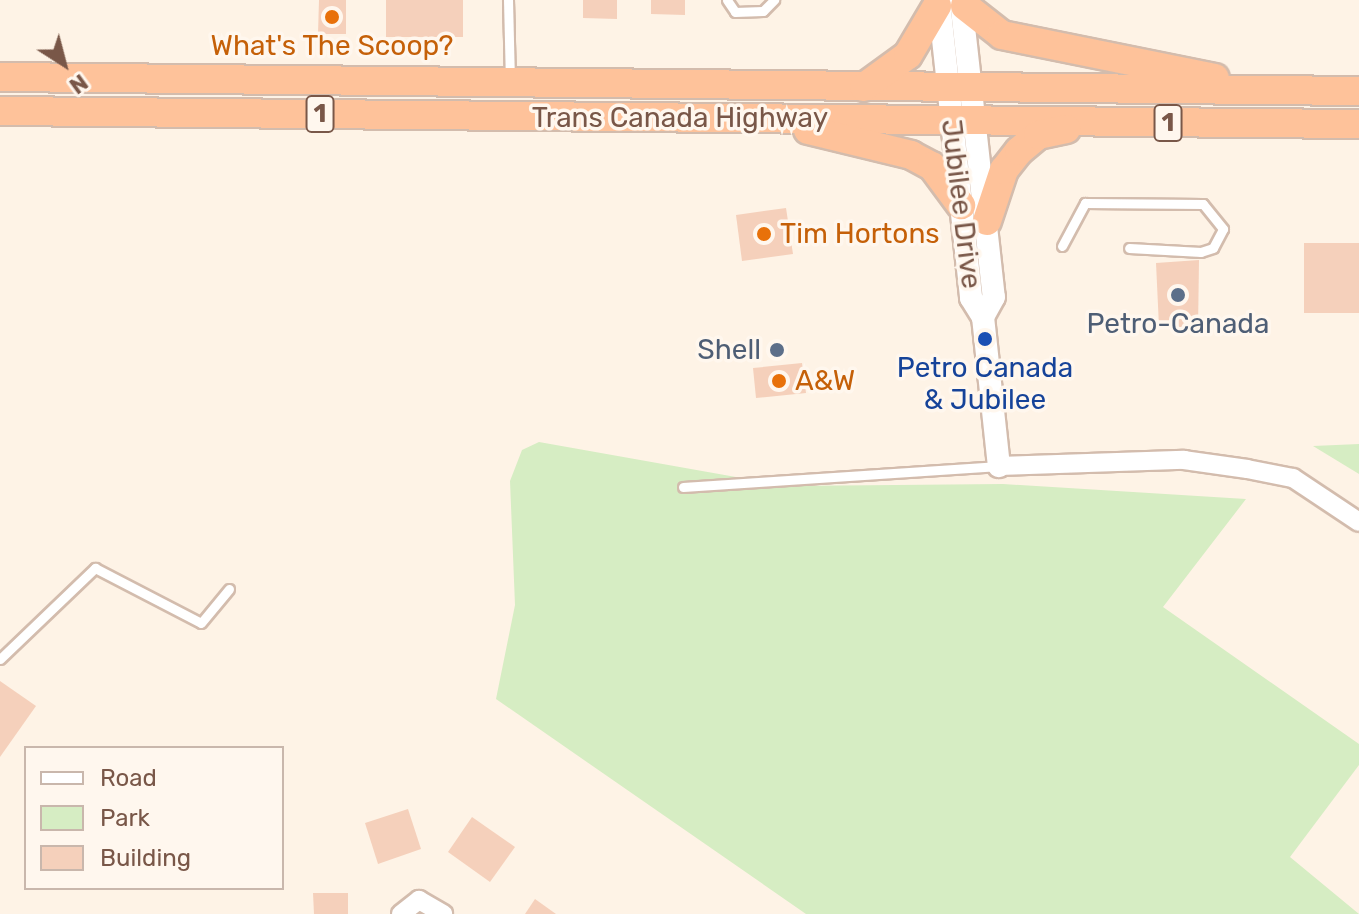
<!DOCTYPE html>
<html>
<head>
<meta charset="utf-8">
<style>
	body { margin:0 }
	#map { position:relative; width:1359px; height:914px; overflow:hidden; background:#fef3e6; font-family:Rubik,sans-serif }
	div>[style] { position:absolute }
	.green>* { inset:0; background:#d6edc3 }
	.building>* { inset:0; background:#f5d0bb }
	.roads { filter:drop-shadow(2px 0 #d3bcad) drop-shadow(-2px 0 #d3bcad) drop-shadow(0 2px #d3bcad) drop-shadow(0 -2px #d3bcad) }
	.service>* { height:9px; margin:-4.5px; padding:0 4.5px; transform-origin:4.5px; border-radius:4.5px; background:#fff }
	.minor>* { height:18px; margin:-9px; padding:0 9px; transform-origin:9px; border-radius:9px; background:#fff }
	.tertiary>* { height:22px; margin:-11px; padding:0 11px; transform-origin:11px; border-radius:11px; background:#fff }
	.trunk>* { height:28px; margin:-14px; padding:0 14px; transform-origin:14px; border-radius:14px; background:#fec29a }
	.dots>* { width:22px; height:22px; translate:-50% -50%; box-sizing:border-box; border:4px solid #fff7ee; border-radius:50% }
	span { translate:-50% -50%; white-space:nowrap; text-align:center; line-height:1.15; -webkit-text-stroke:7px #fff7ee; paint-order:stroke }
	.shield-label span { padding:2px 6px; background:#fff7ee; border:2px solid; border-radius:6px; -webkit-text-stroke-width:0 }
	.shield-label { font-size:26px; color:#795748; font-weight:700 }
	.food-label { font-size:28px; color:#c56008 }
	.left { translate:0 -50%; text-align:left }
	.street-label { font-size:28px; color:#795748 }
	.service-label { font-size:28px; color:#4e5e75 }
	.right { translate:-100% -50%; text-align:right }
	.transit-label { font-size:28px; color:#164399 }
	.legend { position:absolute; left:24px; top:746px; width:260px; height:144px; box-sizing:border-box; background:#fff7ee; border:2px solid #c9b7ac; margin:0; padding:10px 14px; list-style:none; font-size:24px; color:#795748 }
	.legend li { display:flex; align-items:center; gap:16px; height:40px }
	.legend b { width:40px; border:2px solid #c9b7ac }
	.north { position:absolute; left:24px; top:24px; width:80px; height:80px; -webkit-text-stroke:6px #fff7ee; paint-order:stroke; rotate:144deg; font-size:22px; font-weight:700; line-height:32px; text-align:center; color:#795748 }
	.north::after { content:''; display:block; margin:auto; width:28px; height:36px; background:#795748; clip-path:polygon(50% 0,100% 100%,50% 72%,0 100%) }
</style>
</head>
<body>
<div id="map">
	<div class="green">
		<div style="clip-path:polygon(539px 442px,786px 486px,1003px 484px,1246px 499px,1163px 607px,1359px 744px,1359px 765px,1290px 857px,1359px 914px,806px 914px,496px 699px,515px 605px,510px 481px,522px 450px)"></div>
		<div style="clip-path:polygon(1359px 444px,1359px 474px,1313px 446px)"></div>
	</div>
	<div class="building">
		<div style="clip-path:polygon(319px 0,346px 0,346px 34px,318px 34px)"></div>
		<div style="clip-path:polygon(386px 0,463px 0,463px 37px,386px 37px)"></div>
		<div style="clip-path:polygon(583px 0,617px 0,617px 19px,583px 18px)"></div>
		<div style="clip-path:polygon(651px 0,685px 0,685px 15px,651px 14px)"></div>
		<div style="clip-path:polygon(786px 208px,793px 254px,742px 261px,736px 215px)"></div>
		<div style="clip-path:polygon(1304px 243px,1359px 243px,1359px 313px,1304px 313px)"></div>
		<div style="clip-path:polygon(1199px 260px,1198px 329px,1159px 327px,1156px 263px)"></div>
		<div style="clip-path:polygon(802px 363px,806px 393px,756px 398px,753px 368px)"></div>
		<div style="clip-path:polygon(0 681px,36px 706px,0 757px)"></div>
		<div style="clip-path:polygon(408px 809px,421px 849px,378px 864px,365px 823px)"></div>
		<div style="clip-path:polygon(472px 817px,515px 847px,490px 882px,448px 852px)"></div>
		<div style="clip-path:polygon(313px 893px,348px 893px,348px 914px,314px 914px)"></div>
		<div style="clip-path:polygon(535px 899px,556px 914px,525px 914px)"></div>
	</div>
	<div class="roads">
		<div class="service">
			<div style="left:508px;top:0;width:81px;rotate:88.6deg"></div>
			<div style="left:727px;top:0;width:14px;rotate:56deg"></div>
			<div style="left:735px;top:12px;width:28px;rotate:-2deg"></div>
			<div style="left:763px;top:11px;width:16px;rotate:-45deg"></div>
			<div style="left:1062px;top:246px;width:49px;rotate:-61.9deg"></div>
			<div style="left:1085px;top:203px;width:118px;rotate:0.5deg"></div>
			<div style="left:1203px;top:204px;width:32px;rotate:51deg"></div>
			<div style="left:1223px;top:229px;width:21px;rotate:118deg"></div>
			<div style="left:1213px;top:248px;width:13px;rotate:162deg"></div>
			<div style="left:1201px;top:252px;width:72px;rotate:-176.8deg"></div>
			<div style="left:683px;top:487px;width:317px;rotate:-3.8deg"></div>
			<div style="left:0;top:659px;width:132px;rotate:-43.8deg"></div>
			<div style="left:95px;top:568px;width:119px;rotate:27.4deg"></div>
			<div style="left:201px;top:623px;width:44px;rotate:-50.5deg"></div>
		</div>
		<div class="minor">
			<div style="left:999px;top:466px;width:185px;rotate:-1.9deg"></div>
			<div style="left:1184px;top:460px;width:64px;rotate:8.1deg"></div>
			<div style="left:1247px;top:469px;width:47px;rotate:11.1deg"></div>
			<div style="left:1293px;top:478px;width:79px;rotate:33.7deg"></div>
			<div style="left:401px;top:914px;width:23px;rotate:-38deg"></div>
			<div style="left:419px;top:900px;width:28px;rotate:30deg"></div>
		</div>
		<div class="tertiary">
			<div style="left:961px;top:0;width:299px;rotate:83.7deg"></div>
			<div style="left:994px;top:297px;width:23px;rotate:119deg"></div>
			<div style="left:939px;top:2px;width:298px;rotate:83.8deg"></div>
			<div style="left:971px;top:298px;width:22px;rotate:58deg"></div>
			<div style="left:983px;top:317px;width:150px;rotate:83.9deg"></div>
		</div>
		<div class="trunk">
			<div style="left:965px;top:6px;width:47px;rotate:38.1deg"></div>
			<div style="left:1002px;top:35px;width:217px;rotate:11.4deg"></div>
			<div style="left:0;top:77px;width:1359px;rotate:0.59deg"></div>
			<div style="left:864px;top:87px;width:54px;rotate:-36deg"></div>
			<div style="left:908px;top:55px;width:57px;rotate:-59.4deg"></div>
			<div style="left:0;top:111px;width:1359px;rotate:0.55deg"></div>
			<div style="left:808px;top:130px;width:106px;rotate:13.6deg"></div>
			<div style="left:911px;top:155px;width:24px;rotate:28deg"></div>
			<div style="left:932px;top:166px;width:49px;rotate:53.4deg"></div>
			<div style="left:987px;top:221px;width:54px;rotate:-71.6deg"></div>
			<div style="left:1004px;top:170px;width:24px;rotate:-52deg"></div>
			<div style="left:1019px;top:151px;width:25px;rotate:-40deg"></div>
			<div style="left:1038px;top:135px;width:29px;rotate:-12deg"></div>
		</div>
	</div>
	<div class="dots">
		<div style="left:332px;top:17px;background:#e8710a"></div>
		<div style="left:764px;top:234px;background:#e8710a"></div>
		<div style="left:1178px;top:295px;background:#5c6f8a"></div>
		<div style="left:985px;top:339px;background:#1a4fb4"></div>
		<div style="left:777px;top:350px;background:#5c6f8a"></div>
		<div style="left:779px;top:381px;background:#e8710a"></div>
	</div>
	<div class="shield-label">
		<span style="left:320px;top:114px">1</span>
		<span style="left:1168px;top:123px">1</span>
	</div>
	<div class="food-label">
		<span style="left:332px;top:46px">What's The Scoop?</span>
		<span class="left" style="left:780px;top:234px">Tim Hortons</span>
		<span class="left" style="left:795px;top:381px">A&amp;W</span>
	</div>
	<div class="street-label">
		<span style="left:680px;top:118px">Trans Canada Highway</span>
		<span style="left:961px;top:204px;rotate:83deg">Jubilee Drive</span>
	</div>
	<div class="service-label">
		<span style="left:1178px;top:324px">Petro-Canada</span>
		<span class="right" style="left:761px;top:350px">Shell</span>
	</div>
	<div class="transit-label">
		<span style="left:985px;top:384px">Petro Canada<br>&amp; Jubilee</span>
	</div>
	<ul class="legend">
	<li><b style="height:10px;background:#fff"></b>Road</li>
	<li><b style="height:22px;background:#d6edc3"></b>Park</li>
	<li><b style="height:22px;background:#f5d0bb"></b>Building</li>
	</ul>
	<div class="north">N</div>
</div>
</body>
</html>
